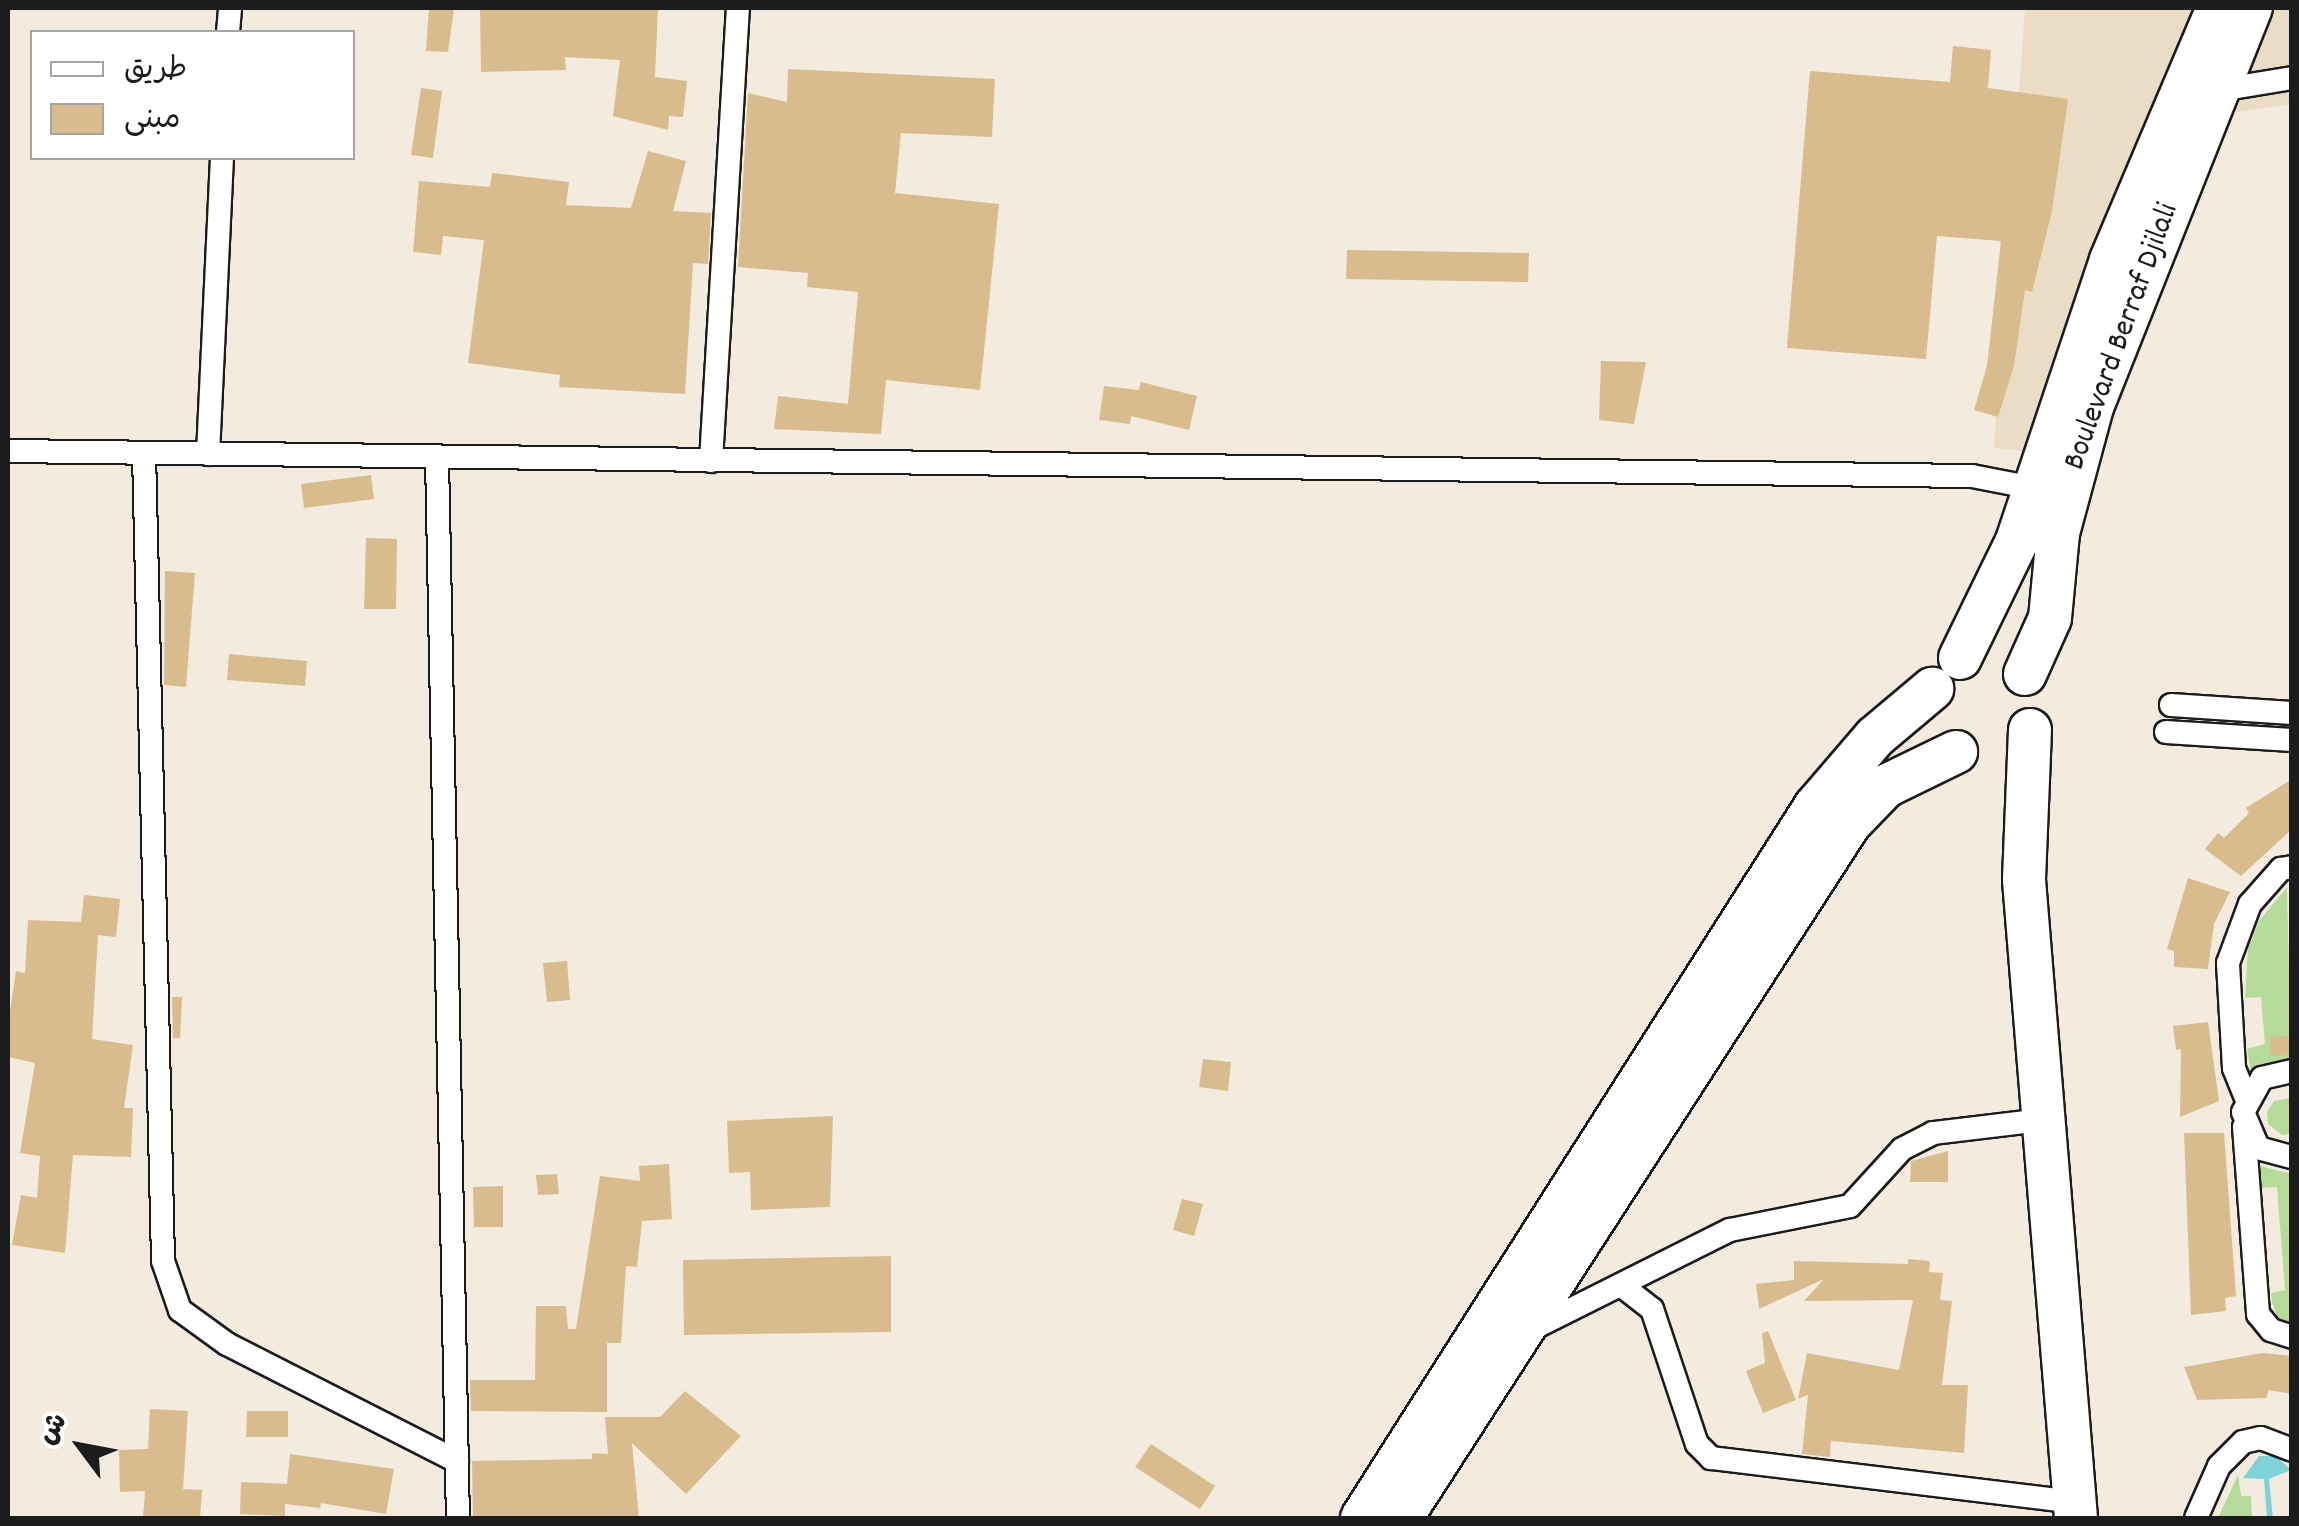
<!DOCTYPE html>
<html>
<head>
<meta charset="utf-8">
<style>
	body { margin:0 }
	#map { position:relative; width:2299px; height:1526px; overflow:hidden; background:#f3ebdd; font-family:Dekko,"Playpen Sans Arabic",sans-serif }
	div>[style] { position:absolute }
	.built>* { inset:0; background:#ebddc5 }
	.green>* { inset:0; background:#b4db97 }
	.water>* { inset:0; background:#80d1da }
	.building>* { inset:0; background:#d8bc8d }
	.roads { filter:drop-shadow(2px 0 #1c1c1c) drop-shadow(-2px 0 #1c1c1c) drop-shadow(0 2px #1c1c1c) drop-shadow(0 -2px #1c1c1c) }
	.street>* { height:22px; margin:-11px; padding:0 11px; transform-origin:11px; border-radius:11px; background:#fff }
	.highway>* { height:42px; margin:-21px; padding:0 21px; transform-origin:21px; border-radius:21px; background:#fff }
	span { translate:-50% -50%; white-space:nowrap; text-align:center; line-height:1.15; -webkit-text-stroke:9px #fff; paint-order:stroke }
	.street-label { font-size:32px; color:#1c1c1c }
	.frame { position:absolute; inset:0; border:10px solid #1c1c1c; pointer-events:none }
	.legend { position:absolute; left:30px; top:30px; width:325px; height:130px; box-sizing:border-box; background:#fff; border:2px solid #a4a4a4; margin:0; padding:12px 18px; list-style:none; font-size:30px; color:#1c1c1c }
	.legend li { display:flex; align-items:center; gap:20px; height:50px }
	.legend b { width:50px; border:2px solid #a4a4a4 }
	.north { position:absolute; left:30px; top:1396px; width:100px; height:100px; -webkit-text-stroke:8px #fff; paint-order:stroke; rotate:302deg; font-size:28px; font-weight:700; line-height:40px; text-align:center; color:#1c1c1c }
	.north::after { content:''; display:block; margin:auto; width:35px; height:45px; background:#1c1c1c; clip-path:polygon(50% 0,100% 100%,50% 72%,0 100%) }
</style>
</head>
<body>
<div id="map">
	<div class="built">
		<div style="clip-path:polygon(2025px 8px,2291px 8px,2291px 104px,2148px 125px,2022px 451px,1994px 448px)"></div>
	</div>
	<div class="green">
		<div style="clip-path:polygon(2287px 887px,2291px 1059px,2251px 1072px,2247px 1049px,2265px 1044px,2261px 997px,2245px 998px,2248px 949px,2259px 921px)"></div>
		<div style="clip-path:polygon(2291px 1098px,2291px 1134px,2282px 1135px,2268px 1124px,2267px 1112px,2274px 1101px)"></div>
		<div style="clip-path:polygon(2260px 1166px,2291px 1174px,2291px 1325px,2278px 1318px,2272px 1302px,2271px 1293px,2285px 1290px,2277px 1187px,2262px 1188px)"></div>
		<div style="clip-path:polygon(2238px 1475px,2241px 1496px,2251px 1496px,2252px 1518px,2218px 1518px)"></div>
	</div>
	<div class="water">
		<div style="clip-path:polygon(2259px 1456px,2276px 1456px,2291px 1470px,2269px 1479px,2273px 1518px,2267px 1518px,2264px 1479px,2243px 1478px)"></div>
	</div>
	<div class="building">
		<div style="clip-path:polygon(429px 8px,454px 8px,448px 52px,426px 51px)"></div>
		<div style="clip-path:polygon(480px 8px,658px 8px,655px 77px,687px 81px,683px 117px,669px 116px,668px 130px,613px 116px,620px 60px,565px 57px,566px 70px,481px 72px)"></div>
		<div style="clip-path:polygon(1953px 46px,1991px 50px,1988px 88px,2068px 99px,2052px 211px,2032px 292px,2025px 290px,2014px 366px,1998px 417px,1974px 410px,1987px 366px,2001px 241px,1937px 236px,1926px 359px,1787px 348px,1810px 71px,1950px 82px)"></div>
		<div style="clip-path:polygon(788px 69px,995px 79px,992px 137px,901px 133px,895px 193px,999px 204px,980px 390px,886px 380px,881px 434px,774px 429px,778px 396px,848px 404px,858px 292px,807px 287px,808px 273px,738px 267px,748px 93px,787px 102px)"></div>
		<div style="clip-path:polygon(421px 88px,442px 91px,433px 158px,411px 155px)"></div>
		<div style="clip-path:polygon(648px 151px,686px 161px,673px 211px,711px 213px,708px 264px,693px 263px,685px 394px,559px 387px,560px 375px,468px 363px,484px 240px,443px 236px,441px 255px,413px 252px,419px 181px,490px 187px,492px 173px,569px 182px,566px 205px,631px 208px)"></div>
		<div style="clip-path:polygon(1347px 250px,1529px 253px,1528px 282px,1346px 279px)"></div>
		<div style="clip-path:polygon(1601px 361px,1646px 362px,1634px 424px,1599px 420px)"></div>
		<div style="clip-path:polygon(1141px 382px,1197px 396px,1189px 430px,1131px 416px,1130px 424px,1099px 420px,1104px 386px,1139px 390px)"></div>
		<div style="clip-path:polygon(371px 475px,374px 499px,304px 508px,301px 484px)"></div>
		<div style="clip-path:polygon(366px 538px,397px 539px,396px 609px,364px 609px)"></div>
		<div style="clip-path:polygon(165px 571px,195px 573px,186px 687px,164px 685px)"></div>
		<div style="clip-path:polygon(229px 654px,307px 661px,305px 686px,227px 680px)"></div>
		<div style="clip-path:polygon(2292px 779px,2292px 829px,2241px 876px,2205px 849px,2218px 833px,2224px 838px,2249px 813px,2246px 808px)"></div>
		<div style="clip-path:polygon(2188px 878px,2230px 892px,2214px 924px,2208px 969px,2174px 967px,2174px 951px,2167px 949px)"></div>
		<div style="clip-path:polygon(84px 895px,120px 899px,116px 937px,98px 935px,92px 1039px,133px 1045px,124px 1108px,133px 1108px,131px 1157px,73px 1155px,65px 1253px,12px 1245px,21px 1195px,37px 1198px,40px 1156px,20px 1153px,35px 1063px,8px 1057px,8px 1025px,16px 971px,25px 973px,28px 920px,81px 922px)"></div>
		<div style="clip-path:polygon(567px 961px,570px 1000px,547px 1002px,543px 963px)"></div>
		<div style="clip-path:polygon(172px 997px,182px 997px,180px 1038px,173px 1038px)"></div>
		<div style="clip-path:polygon(2208px 1022px,2219px 1101px,2180px 1117px,2181px 1049px,2176px 1050px,2173px 1026px)"></div>
		<div style="clip-path:polygon(2289px 1036px,2290px 1055px,2271px 1056px,2270px 1037px)"></div>
		<div style="clip-path:polygon(1203px 1059px,1231px 1062px,1228px 1091px,1199px 1087px)"></div>
		<div style="clip-path:polygon(833px 1116px,830px 1207px,751px 1210px,750px 1172px,729px 1173px,727px 1121px)"></div>
		<div style="clip-path:polygon(2184px 1133px,2224px 1133px,2236px 1296px,2225px 1298px,2226px 1311px,2191px 1315px)"></div>
		<div style="clip-path:polygon(1948px 1151px,1948px 1182px,1910px 1182px,1911px 1161px)"></div>
		<div style="clip-path:polygon(669px 1164px,672px 1219px,642px 1221px,637px 1267px,626px 1266px,621px 1343px,607px 1343px,607px 1412px,471px 1411px,470px 1380px,535px 1380px,536px 1306px,566px 1306px,568px 1329px,576px 1329px,600px 1176px,640px 1181px,639px 1166px)"></div>
		<div style="clip-path:polygon(557px 1174px,559px 1194px,538px 1195px,536px 1175px)"></div>
		<div style="clip-path:polygon(503px 1186px,503px 1227px,474px 1227px,473px 1187px)"></div>
		<div style="clip-path:polygon(1182px 1199px,1203px 1204px,1194px 1236px,1173px 1230px)"></div>
		<div style="clip-path:polygon(891px 1256px,891px 1332px,684px 1335px,683px 1260px)"></div>
		<div style="clip-path:polygon(1908px 1259px,1930px 1261px,1929px 1272px,1943px 1273px,1940px 1300px,1952px 1301px,1942px 1385px,1968px 1385px,1964px 1453px,1831px 1441px,1830px 1457px,1802px 1454px,1808px 1395px,1798px 1399px,1807px 1353px,1899px 1370px,1913px 1300px,1804px 1301px,1824px 1279px,1759px 1309px,1756px 1284px,1794px 1280px,1794px 1261px,1908px 1264px)"></div>
		<div style="clip-path:polygon(1768px 1331px,1796px 1400px,1763px 1413px,1746px 1371px,1765px 1363px,1762px 1333px)"></div>
		<div style="clip-path:polygon(2262px 1353px,2292px 1356px,2292px 1394px,2269px 1390px,2266px 1398px,2197px 1400px,2184px 1367px)"></div>
		<div style="clip-path:polygon(685px 1391px,741px 1436px,686px 1494px,632px 1443px,639px 1518px,473px 1518px,472px 1461px,592px 1459px,592px 1453px,608px 1454px,605px 1417px,660px 1417px)"></div>
		<div style="clip-path:polygon(150px 1409px,188px 1411px,183px 1489px,202px 1490px,200px 1518px,143px 1518px,145px 1491px,120px 1492px,119px 1450px,148px 1449px)"></div>
		<div style="clip-path:polygon(247px 1411px,288px 1411px,288px 1437px,246px 1437px)"></div>
		<div style="clip-path:polygon(1151px 1444px,1215px 1486px,1200px 1509px,1135px 1467px)"></div>
		<div style="clip-path:polygon(290px 1454px,394px 1469px,386px 1514px,321px 1503px,320px 1508px,285px 1504px,285px 1516px,240px 1514px,241px 1482px,287px 1484px)"></div>
	</div>
	<div class="roads">
		<div class="street">
			<div style="left:228px;top:32px;width:24px;rotate:-85deg"></div>
			<div style="left:2219px;top:90px;width:74px;rotate:-9.3deg"></div>
			<div style="left:8px;top:451px;width:1964px;rotate:0.73deg"></div>
			<div style="left:1972px;top:476px;width:63px;rotate:11deg"></div>
			<div style="left:144px;top:453px;width:808px;rotate:88.65deg"></div>
			<div style="left:163px;top:1261px;width:52px;rotate:70.9deg"></div>
			<div style="left:180px;top:1310px;width:58px;rotate:35.9deg"></div>
			<div style="left:227px;top:1344px;width:258px;rotate:27deg"></div>
			<div style="left:208px;top:454px;width:296px;rotate:-87.3deg"></div>
			<div style="left:437px;top:457px;width:1061px;rotate:88.87deg"></div>
			<div style="left:711px;top:461px;width:454px;rotate:-86.6deg"></div>
			<div style="left:2171px;top:705px;width:121px;rotate:3.8deg"></div>
			<div style="left:2166px;top:732px;width:126px;rotate:3.6deg"></div>
			<div style="left:2292px;top:1071px;width:31px;rotate:167deg"></div>
			<div style="left:2262px;top:1078px;width:39px;rotate:119deg"></div>
			<div style="left:2243px;top:1112px;width:39px;rotate:67deg"></div>
			<div style="left:2258px;top:1148px;width:35px;rotate:15deg"></div>
			<div style="left:2246px;top:1098px;width:32px;rotate:-112deg"></div>
			<div style="left:2234px;top:1068px;width:105px;rotate:-93.3deg"></div>
			<div style="left:2228px;top:963px;width:63px;rotate:-69.6deg"></div>
			<div style="left:2250px;top:904px;width:47px;rotate:-48.5deg"></div>
			<div style="left:2281px;top:869px;width:11px;rotate:-10deg"></div>
			<div style="left:2244px;top:1127px;width:188px;rotate:85.7deg"></div>
			<div style="left:2258px;top:1314px;width:21px;rotate:51deg"></div>
			<div style="left:2271px;top:1330px;width:22px;rotate:18deg"></div>
			<div style="left:1621px;top:1285px;width:39px;rotate:38deg"></div>
			<div style="left:1652px;top:1309px;width:142px;rotate:71.6deg"></div>
			<div style="left:1697px;top:1444px;width:20px;rotate:45deg"></div>
			<div style="left:1711px;top:1458px;width:367px;rotate:6.9deg"></div>
			<div style="left:1530px;top:1330px;width:224px;rotate:-26.6deg"></div>
			<div style="left:1730px;top:1230px;width:122px;rotate:-11.3deg"></div>
			<div style="left:1850px;top:1206px;width:77px;rotate:-47.6deg"></div>
			<div style="left:1902px;top:1149px;width:35px;rotate:-27deg"></div>
			<div style="left:1933px;top:1133px;width:110px;rotate:-6.8deg"></div>
			<div style="left:2196px;top:1518px;width:57px;rotate:-66.1deg"></div>
			<div style="left:2219px;top:1466px;width:34px;rotate:-45deg"></div>
			<div style="left:2243px;top:1442px;width:18px;rotate:-13deg"></div>
			<div style="left:2261px;top:1438px;width:33px;rotate:21deg"></div>
		</div>
		<div class="highway">
			<div style="left:1960px;top:658px;width:130px;rotate:-64deg"></div>
			<div style="left:2017px;top:541px;width:296px;rotate:-71.5deg"></div>
			<div style="left:2111px;top:260px;width:274px;rotate:-67deg"></div>
			<div style="left:2025px;top:674px;width:61px;rotate:-65.9deg"></div>
			<div style="left:2050px;top:618px;width:85px;rotate:-84.6deg"></div>
			<div style="left:2058px;top:533px;width:131px;rotate:-74.9deg"></div>
			<div style="left:2092px;top:407px;width:430px;rotate:-68.3deg"></div>
			<div style="left:2030px;top:730px;width:150px;rotate:92.3deg"></div>
			<div style="left:2024px;top:880px;width:640px;rotate:85.34deg"></div>
			<div style="left:1362px;top:1518px;width:843px;rotate:-57.5deg"></div>
			<div style="left:1815px;top:807px;width:92px;rotate:-49.4deg"></div>
			<div style="left:1875px;top:737px;width:75px;rotate:-40.1deg"></div>
			<div style="left:1401px;top:1518px;width:827px;rotate:-57.14deg"></div>
			<div style="left:1850px;top:823px;width:52px;rotate:-45.8deg"></div>
			<div style="left:1886px;top:786px;width:78px;rotate:-25.9deg"></div>
		</div>
	</div>
	<div class="street-label">
		<span style="left:2123px;top:337px;rotate:-70deg">Boulevard Berraf Djilali</span>
	</div>
	<div class="frame"></div>
	<ul class="legend">
	<li><b style="height:12px;background:#fff"></b>طريق</li>
	<li><b style="height:28px;background:#d8bc8d"></b>مبنى</li>
	</ul>
	<div class="north">ش</div>
</div>
</body>
</html>
